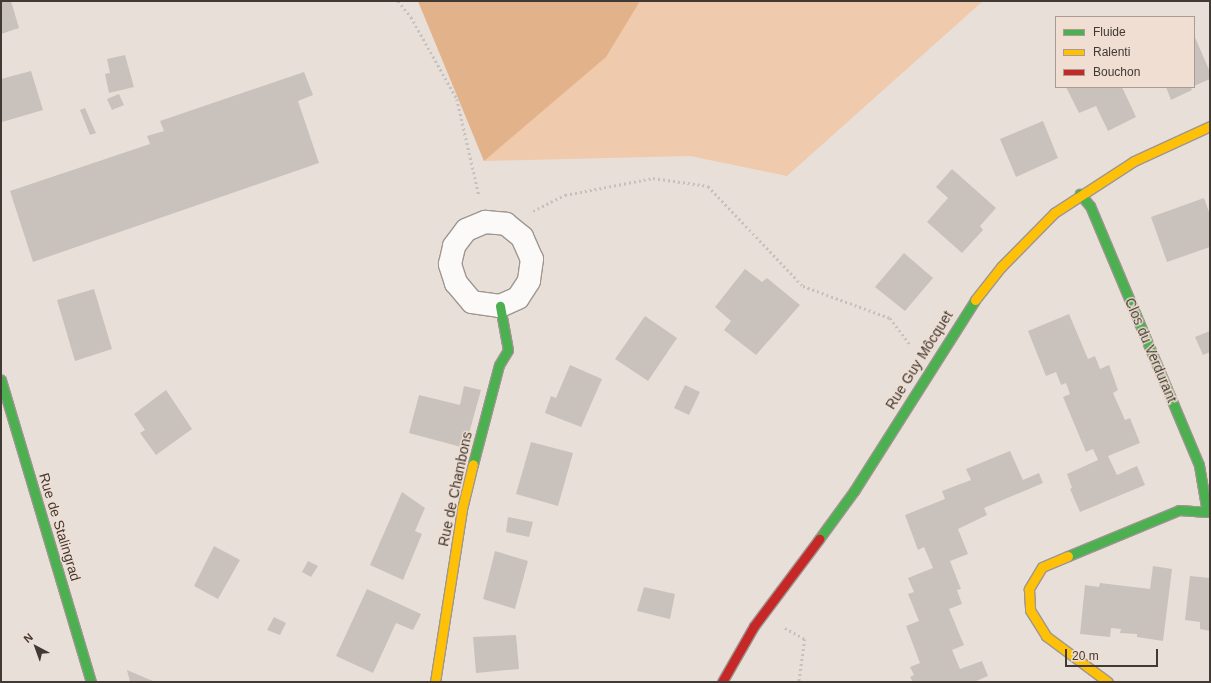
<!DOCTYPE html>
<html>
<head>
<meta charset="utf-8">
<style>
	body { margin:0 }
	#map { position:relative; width:1211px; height:683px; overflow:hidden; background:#e8dfd8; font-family:Arial,sans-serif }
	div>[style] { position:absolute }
	.green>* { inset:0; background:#f0caad }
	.forest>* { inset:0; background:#e2b28a }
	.building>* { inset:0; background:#c9c2bc }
	.path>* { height:2.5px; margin-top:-1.25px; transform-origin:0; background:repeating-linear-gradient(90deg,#c4c1be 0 2px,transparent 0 5px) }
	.roads { filter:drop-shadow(1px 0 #9e9691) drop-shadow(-1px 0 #9e9691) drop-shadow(0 1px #9e9691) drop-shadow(0 -1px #9e9691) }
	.street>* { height:22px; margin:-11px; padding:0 11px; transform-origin:11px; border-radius:11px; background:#fcfaf9 }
	.fast>* { height:9px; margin:-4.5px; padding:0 4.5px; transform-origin:4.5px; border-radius:4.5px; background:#4caf50 }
	.slow>* { height:9px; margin:-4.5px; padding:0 4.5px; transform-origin:4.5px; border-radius:4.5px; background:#ffc107 }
	.jam>* { height:9px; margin:-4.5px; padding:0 4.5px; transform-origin:4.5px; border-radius:4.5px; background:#c62828 }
	span { translate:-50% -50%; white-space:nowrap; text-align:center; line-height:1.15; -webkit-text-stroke:3px #efded1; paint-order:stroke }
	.street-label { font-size:14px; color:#403934 }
	.frame { position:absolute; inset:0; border:2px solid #403934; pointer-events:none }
	.legend { position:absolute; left:1055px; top:16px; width:140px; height:72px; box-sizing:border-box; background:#efded1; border:1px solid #a99c92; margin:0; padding:5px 7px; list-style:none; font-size:12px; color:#403934 }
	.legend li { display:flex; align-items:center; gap:8px; height:20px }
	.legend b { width:20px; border:1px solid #a99c92 }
	.north { position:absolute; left:16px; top:627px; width:40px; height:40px; -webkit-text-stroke:3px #efded1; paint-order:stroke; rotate:319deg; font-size:11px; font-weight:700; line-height:16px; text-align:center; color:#403934 }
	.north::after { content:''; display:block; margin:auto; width:14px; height:18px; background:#403934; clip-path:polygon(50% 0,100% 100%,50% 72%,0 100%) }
	.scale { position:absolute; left:1065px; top:649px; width:93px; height:18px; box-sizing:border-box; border:2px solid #403934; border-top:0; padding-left:5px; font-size:12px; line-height:14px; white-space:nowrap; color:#403934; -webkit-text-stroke:3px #efded1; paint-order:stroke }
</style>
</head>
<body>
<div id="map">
	<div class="green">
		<div style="clip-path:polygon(418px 1px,983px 1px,787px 176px,690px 156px,484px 161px)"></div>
	</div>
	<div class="forest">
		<div style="clip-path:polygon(418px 1px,640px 1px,606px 57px,484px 161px)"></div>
	</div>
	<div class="building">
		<div style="clip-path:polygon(1px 1px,11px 1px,19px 28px,1px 34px)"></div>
		<div style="clip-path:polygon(1194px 35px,1210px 72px,1210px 79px,1194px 86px)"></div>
		<div style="clip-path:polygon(125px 55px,134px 87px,109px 93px,105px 74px,110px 73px,107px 59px)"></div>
		<div style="clip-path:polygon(31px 71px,43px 110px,2px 122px,1px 79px)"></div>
		<div style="clip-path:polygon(304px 72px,313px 95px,298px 101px,319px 163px,33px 262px,10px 191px,150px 144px,147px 136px,164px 131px,160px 121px)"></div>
		<div style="clip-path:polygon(1066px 87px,1122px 87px,1136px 117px,1108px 131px,1096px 106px,1079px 113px)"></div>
		<div style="clip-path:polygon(1166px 87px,1191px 87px,1192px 90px,1171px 100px)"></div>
		<div style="clip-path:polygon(119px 94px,124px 105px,112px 110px,107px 99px)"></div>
		<div style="clip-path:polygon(85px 108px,96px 133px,90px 135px,80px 110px)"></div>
		<div style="clip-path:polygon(1043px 121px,1058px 158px,1016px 177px,1000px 139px)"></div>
		<div style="clip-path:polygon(952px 169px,996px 208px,980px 226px,983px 230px,962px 253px,927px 222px,948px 198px,936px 187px)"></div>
		<div style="clip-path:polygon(1204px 198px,1210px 215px,1210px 247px,1167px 262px,1151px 217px)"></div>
		<div style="clip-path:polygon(904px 253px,933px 278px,905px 311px,875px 287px)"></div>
		<div style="clip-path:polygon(745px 269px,762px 282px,767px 278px,800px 305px,756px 355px,724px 330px,731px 321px,715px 307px)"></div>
		<div style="clip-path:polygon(94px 289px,112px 349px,75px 361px,57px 300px)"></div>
		<div style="clip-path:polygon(1069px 314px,1088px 359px,1095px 356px,1100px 369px,1109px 365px,1118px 390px,1113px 393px,1125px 420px,1130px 418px,1140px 443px,1108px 456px,1117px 475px,1137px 466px,1145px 485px,1080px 512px,1070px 489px,1072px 488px,1067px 474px,1098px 460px,1093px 449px,1086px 452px,1063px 397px,1070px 394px,1066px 383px,1061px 385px,1056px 372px,1046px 376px,1028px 331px)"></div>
		<div style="clip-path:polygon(645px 316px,677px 338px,648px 381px,615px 359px)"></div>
		<div style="clip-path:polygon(1210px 331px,1210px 352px,1203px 355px,1195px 337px)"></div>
		<div style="clip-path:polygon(570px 365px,602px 379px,581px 427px,545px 413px,551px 396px,556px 398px)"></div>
		<div style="clip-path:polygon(685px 385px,700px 392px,689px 415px,674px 408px)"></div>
		<div style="clip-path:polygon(464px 386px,481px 390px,465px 448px,409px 433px,419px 395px,460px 405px)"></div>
		<div style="clip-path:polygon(166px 390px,192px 429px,156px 455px,140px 433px,145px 430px,134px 414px)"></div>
		<div style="clip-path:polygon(531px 442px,573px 453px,558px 506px,516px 494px)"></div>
		<div style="clip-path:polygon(1010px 451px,1023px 480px,1039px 473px,1043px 483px,984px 508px,987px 515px,958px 529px,968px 554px,950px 561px,961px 589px,957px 590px,962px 604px,949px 609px,964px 645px,952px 650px,960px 669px,982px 661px,988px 676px,974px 682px,913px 682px,910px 677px,914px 675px,910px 667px,920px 663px,906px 626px,919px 621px,908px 594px,914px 592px,908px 578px,933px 568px,924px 547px,918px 550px,905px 515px,945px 499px,942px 491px,971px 480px,966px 469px)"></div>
		<div style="clip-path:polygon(402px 492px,425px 508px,415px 531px,422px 534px,403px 580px,370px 565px)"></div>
		<div style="clip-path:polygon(508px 517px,533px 522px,529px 537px,506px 532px)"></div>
		<div style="clip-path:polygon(214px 546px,240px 560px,218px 599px,194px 586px)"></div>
		<div style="clip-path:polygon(495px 551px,528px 561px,515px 609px,483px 599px)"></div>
		<div style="clip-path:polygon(308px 561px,318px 566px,311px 577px,302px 572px)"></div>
		<div style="clip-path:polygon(1153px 566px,1172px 569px,1163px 641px,1137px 637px,1137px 634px,1120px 633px,1121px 629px,1111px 628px,1110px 637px,1080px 634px,1085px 585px,1099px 587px,1100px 583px,1150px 589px)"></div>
		<div style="clip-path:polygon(1190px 576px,1210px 578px,1210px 631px,1200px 629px,1200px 622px,1185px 620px)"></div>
		<div style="clip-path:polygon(644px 587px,675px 594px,670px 619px,637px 611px)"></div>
		<div style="clip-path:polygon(367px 589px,421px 614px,413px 630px,396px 623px,373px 673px,336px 656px)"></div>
		<div style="clip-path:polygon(274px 617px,286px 623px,280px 635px,267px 630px)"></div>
		<div style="clip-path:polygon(516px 635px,519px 669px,476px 673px,473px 637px)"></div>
		<div style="clip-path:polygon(127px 670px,148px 679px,156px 682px,130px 682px)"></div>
	</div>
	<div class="path">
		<div style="left:398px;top:1px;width:21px;rotate:51deg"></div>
		<div style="left:411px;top:17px;width:94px;rotate:60.7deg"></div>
		<div style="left:457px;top:99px;width:98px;rotate:77.1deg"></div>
		<div style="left:533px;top:211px;width:36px;rotate:-27deg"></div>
		<div style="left:565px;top:195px;width:90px;rotate:-10.9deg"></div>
		<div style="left:653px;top:178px;width:56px;rotate:8.3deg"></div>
		<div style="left:708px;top:186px;width:138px;rotate:46.5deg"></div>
		<div style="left:803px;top:286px;width:93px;rotate:20.2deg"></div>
		<div style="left:890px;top:318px;width:35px;rotate:53deg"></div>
		<div style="left:785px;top:628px;width:23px;rotate:29deg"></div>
		<div style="left:805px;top:639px;width:43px;rotate:97.9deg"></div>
	</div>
	<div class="roads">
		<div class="street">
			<div style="left:485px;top:222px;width:21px;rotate:5deg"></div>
			<div style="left:506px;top:224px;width:21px;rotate:39deg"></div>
			<div style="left:522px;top:237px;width:24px;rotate:66deg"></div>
			<div style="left:532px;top:259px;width:22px;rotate:98deg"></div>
			<div style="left:529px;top:281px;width:20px;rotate:123deg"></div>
			<div style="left:518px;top:298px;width:20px;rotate:156deg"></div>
			<div style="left:500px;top:306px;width:28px;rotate:-172deg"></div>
			<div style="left:472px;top:302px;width:25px;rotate:-130deg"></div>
			<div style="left:456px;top:283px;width:20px;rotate:-108deg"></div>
			<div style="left:450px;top:264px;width:18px;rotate:-77deg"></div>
			<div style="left:454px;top:246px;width:20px;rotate:-53deg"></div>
			<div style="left:466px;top:230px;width:21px;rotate:-23deg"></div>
		</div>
		<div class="fast">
			<div style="left:1px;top:380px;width:315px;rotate:73.4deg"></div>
			<div style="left:473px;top:464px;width:102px;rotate:-75.3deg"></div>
			<div style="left:499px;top:365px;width:17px;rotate:-59deg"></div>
			<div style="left:508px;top:350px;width:45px;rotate:-100.3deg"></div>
			<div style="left:819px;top:539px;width:59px;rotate:-53.9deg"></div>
			<div style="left:854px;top:491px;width:226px;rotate:-57.6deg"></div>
			<div style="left:1068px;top:556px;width:120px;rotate:-22.5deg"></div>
			<div style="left:1179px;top:510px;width:28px;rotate:4deg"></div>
			<div style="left:1207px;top:512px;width:48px;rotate:-99.7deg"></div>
			<div style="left:1199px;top:465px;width:281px;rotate:-112.8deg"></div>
			<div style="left:1090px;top:206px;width:16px;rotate:-130deg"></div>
		</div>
		<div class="slow">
			<div style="left:975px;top:300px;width:42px;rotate:-51.8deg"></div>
			<div style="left:1001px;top:267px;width:76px;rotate:-45.5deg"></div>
			<div style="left:1054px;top:213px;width:95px;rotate:-33deg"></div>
			<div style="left:1134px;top:161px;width:84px;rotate:-24.7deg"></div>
			<div style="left:1068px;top:556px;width:28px;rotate:157deg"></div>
			<div style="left:1042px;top:567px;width:26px;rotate:121deg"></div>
			<div style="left:1029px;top:589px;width:21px;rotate:87deg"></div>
			<div style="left:1030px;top:610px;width:31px;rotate:58deg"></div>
			<div style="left:1046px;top:636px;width:77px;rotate:36.6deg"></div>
			<div style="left:435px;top:682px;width:175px;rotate:-81.1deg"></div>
			<div style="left:462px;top:509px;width:46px;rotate:-76.3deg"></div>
		</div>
		<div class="jam">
			<div style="left:722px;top:682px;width:64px;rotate:-60.3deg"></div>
			<div style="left:754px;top:626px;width:109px;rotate:-53.2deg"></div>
		</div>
	</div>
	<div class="street-label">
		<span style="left:1151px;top:350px;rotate:67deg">Clos du Verdurant</span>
		<span style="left:919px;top:360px;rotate:-58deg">Rue Guy Môcquet</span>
		<span style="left:455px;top:489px;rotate:-78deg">Rue de Chambons</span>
		<span style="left:60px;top:527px;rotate:73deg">Rue de Stalingrad</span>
	</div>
	<div class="frame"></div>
	<ul class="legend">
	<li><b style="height:5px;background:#4caf50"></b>Fluide</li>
	<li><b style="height:5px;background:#ffc107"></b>Ralenti</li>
	<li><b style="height:5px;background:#c62828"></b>Bouchon</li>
	</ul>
	<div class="north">N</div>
	<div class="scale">20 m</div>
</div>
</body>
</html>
